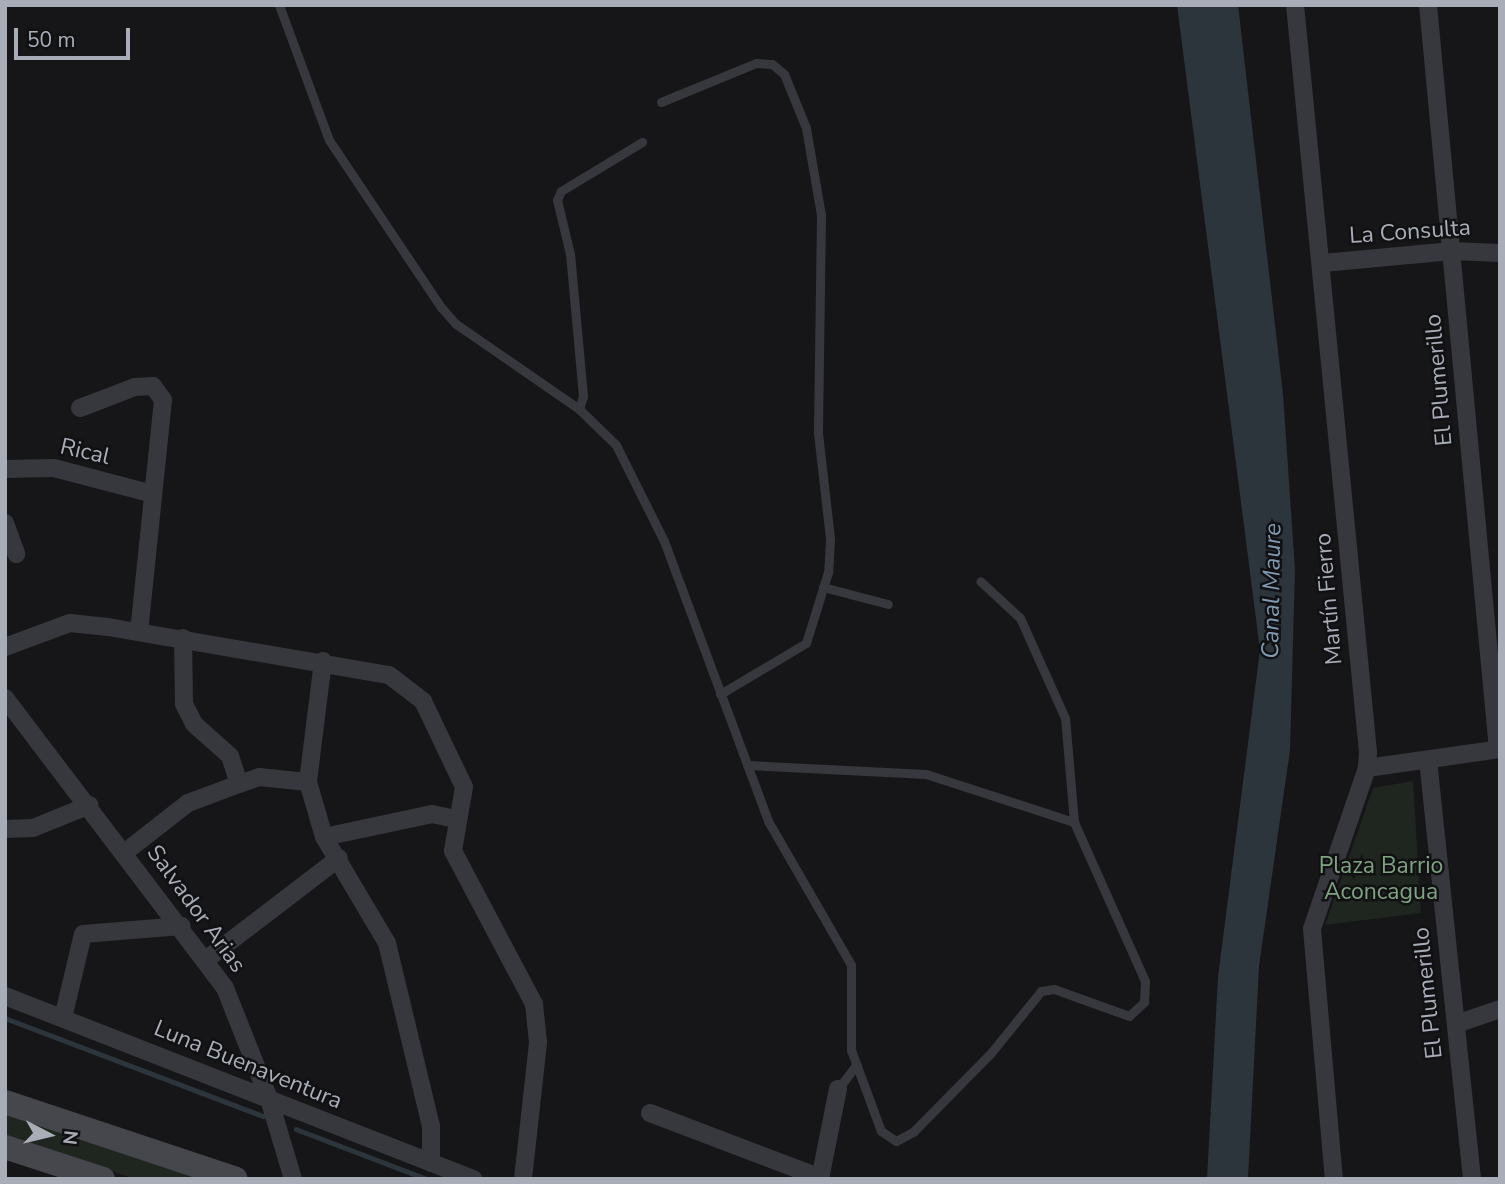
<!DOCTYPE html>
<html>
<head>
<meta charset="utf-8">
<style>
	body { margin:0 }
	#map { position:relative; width:1505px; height:1184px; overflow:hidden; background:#161618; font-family:"Nunito Sans",sans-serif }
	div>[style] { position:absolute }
	.green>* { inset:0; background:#1e261f }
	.water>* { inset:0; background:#2c353c }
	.stream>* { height:4.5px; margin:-2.25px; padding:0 2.25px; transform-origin:2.25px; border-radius:2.25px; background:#2c353c }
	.lane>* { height:9px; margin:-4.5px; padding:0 4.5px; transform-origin:4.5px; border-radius:4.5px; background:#37383d }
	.street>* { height:18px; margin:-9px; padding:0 9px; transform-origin:9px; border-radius:9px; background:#37383d }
	.secondary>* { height:24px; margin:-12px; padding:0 12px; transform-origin:12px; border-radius:12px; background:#45474d }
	span { translate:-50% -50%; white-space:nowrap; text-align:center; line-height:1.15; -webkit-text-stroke:5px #111113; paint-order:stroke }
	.street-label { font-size:23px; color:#a8adb8 }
	.park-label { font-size:23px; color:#7fa381 }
	.water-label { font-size:24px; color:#7f9bb3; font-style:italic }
	.frame { position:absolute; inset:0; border:7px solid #a8adb8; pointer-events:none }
	.north { position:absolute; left:14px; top:1100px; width:70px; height:70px; -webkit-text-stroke:5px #111113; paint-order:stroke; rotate:97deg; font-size:19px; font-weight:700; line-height:28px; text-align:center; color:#a8adb8 }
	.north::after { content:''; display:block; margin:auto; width:24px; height:32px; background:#a8adb8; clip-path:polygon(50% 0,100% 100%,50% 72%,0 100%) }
	.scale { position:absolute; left:14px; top:28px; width:116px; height:32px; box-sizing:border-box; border:4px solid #a8adb8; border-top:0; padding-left:9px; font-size:21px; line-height:24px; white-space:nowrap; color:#a8adb8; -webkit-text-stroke:5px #111113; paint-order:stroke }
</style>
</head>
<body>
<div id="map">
	<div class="green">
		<div style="clip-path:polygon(1413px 781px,1421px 913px,1325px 925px,1373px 788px)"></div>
		<div style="clip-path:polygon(5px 1113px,207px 1179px,135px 1179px,5px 1136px)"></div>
	</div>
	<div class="water">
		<div style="clip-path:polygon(1177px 5px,1238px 5px,1283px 394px,1295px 570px,1290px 750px,1259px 966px,1248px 1178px,1241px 1179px,1207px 1179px,1218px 977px,1260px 650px)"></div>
	</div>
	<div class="stream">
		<div style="left:5px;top:1018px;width:276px;rotate:20.8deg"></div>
		<div style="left:296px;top:1129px;width:140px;rotate:20.9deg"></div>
	</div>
	<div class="lane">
		<div style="left:279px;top:5px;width:144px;rotate:69.7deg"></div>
		<div style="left:329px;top:140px;width:201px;rotate:56.2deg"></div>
		<div style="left:441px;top:307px;width:23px;rotate:49deg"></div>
		<div style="left:456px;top:324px;width:150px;rotate:34.6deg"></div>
		<div style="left:579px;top:409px;width:52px;rotate:44.2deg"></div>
		<div style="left:616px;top:445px;width:107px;rotate:63.4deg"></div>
		<div style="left:664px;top:541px;width:299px;rotate:69.6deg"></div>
		<div style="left:768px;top:821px;width:166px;rotate:60deg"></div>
		<div style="left:851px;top:965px;width:85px;rotate:90deg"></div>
		<div style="left:851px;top:1050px;width:86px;rotate:69.7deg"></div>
		<div style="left:881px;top:1131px;width:18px;rotate:34deg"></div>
		<div style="left:896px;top:1141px;width:19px;rotate:-28deg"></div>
		<div style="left:913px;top:1132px;width:110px;rotate:-45.4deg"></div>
		<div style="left:990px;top:1054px;width:81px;rotate:-51deg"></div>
		<div style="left:1041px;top:991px;width:13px;rotate:-9deg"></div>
		<div style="left:1054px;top:989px;width:80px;rotate:19.8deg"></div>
		<div style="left:1129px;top:1016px;width:21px;rotate:-43deg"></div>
		<div style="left:1144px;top:1002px;width:21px;rotate:-87deg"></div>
		<div style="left:1145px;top:981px;width:174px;rotate:-114.1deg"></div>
		<div style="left:1074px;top:822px;width:104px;rotate:-94.9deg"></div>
		<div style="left:1065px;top:718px;width:110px;rotate:-114.2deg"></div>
		<div style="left:1020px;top:618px;width:54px;rotate:-137.2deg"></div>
		<div style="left:661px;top:102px;width:103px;rotate:-22.3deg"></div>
		<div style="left:756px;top:63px;width:16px;rotate:4deg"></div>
		<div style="left:772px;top:64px;width:16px;rotate:40deg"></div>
		<div style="left:784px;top:74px;width:58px;rotate:67.8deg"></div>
		<div style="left:806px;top:128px;width:88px;rotate:80.2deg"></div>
		<div style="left:821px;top:215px;width:218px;rotate:90.8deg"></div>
		<div style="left:818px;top:433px;width:107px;rotate:83.5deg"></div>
		<div style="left:830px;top:539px;width:33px;rotate:93deg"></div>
		<div style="left:828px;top:572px;width:74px;rotate:107.2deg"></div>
		<div style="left:806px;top:643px;width:100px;rotate:149.3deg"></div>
		<div style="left:579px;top:409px;width:14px;rotate:-73deg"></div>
		<div style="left:583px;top:396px;width:143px;rotate:-95.2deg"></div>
		<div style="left:570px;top:254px;width:56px;rotate:-103.5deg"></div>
		<div style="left:557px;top:200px;width:10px;rotate:-66deg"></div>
		<div style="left:561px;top:191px;width:95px;rotate:-31.2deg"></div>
		<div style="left:823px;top:587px;width:67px;rotate:14.7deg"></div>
		<div style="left:747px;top:765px;width:179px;rotate:2.9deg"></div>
		<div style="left:926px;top:774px;width:156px;rotate:18deg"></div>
		<div style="left:838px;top:1089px;width:31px;rotate:-53deg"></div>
	</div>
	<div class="street">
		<div style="left:1295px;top:5px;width:751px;rotate:84.42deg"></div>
		<div style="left:1368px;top:752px;width:16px;rotate:94deg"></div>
		<div style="left:1367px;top:768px;width:170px;rotate:108.9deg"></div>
		<div style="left:1312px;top:929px;width:251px;rotate:85deg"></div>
		<div style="left:1428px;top:5px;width:747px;rotate:84.63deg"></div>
		<div style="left:1323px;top:263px;width:130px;rotate:-5.3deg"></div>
		<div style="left:1452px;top:251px;width:48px;rotate:2.4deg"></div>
		<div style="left:80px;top:408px;width:59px;rotate:-20.9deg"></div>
		<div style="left:135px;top:387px;width:18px;rotate:-3deg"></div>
		<div style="left:153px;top:386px;width:17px;rotate:54deg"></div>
		<div style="left:163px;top:400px;width:232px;rotate:95.9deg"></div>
		<div style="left:5px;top:469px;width:49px;rotate:-1.2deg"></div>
		<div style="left:54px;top:468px;width:102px;rotate:14.7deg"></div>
		<div style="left:5px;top:523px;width:33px;rotate:70deg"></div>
		<div style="left:183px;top:638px;width:66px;rotate:89.1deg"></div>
		<div style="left:184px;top:704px;width:22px;rotate:63deg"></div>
		<div style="left:194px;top:724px;width:48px;rotate:41.6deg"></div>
		<div style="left:230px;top:756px;width:29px;rotate:72deg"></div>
		<div style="left:5px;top:647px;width:69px;rotate:-20.3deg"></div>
		<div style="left:70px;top:623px;width:38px;rotate:6deg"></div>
		<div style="left:108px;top:627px;width:285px;rotate:9.7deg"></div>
		<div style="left:389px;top:675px;width:43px;rotate:37.4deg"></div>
		<div style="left:423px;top:701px;width:95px;rotate:64.5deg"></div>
		<div style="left:464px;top:787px;width:65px;rotate:99.8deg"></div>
		<div style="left:453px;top:851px;width:173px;rotate:62.1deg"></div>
		<div style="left:534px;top:1004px;width:39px;rotate:84deg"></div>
		<div style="left:538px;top:1043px;width:137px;rotate:96.3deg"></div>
		<div style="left:323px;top:661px;width:122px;rotate:97.1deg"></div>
		<div style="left:308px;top:782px;width:57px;rotate:73.8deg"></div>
		<div style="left:324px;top:837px;width:123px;rotate:59.3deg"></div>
		<div style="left:387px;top:943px;width:188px;rotate:76.5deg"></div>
		<div style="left:431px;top:1126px;width:37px;rotate:90deg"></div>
		<div style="left:5px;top:698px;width:364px;rotate:52.8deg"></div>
		<div style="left:225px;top:988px;width:119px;rotate:68.4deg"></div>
		<div style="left:269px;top:1099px;width:84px;rotate:73.3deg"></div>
		<div style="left:1428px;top:760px;width:421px;rotate:84deg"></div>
		<div style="left:1367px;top:768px;width:134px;rotate:-8.1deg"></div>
		<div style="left:5px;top:829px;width:28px;rotate:-2deg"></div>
		<div style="left:33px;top:828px;width:61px;rotate:-22deg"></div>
		<div style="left:324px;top:837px;width:110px;rotate:-12deg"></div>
		<div style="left:432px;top:814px;width:25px;rotate:12deg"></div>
		<div style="left:124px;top:853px;width:81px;rotate:-38deg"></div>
		<div style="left:188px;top:803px;width:54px;rotate:-20.4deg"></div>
		<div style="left:239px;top:784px;width:21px;rotate:-19deg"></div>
		<div style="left:259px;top:777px;width:49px;rotate:5.8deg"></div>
		<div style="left:207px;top:959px;width:166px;rotate:-37.4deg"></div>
		<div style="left:5px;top:996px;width:503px;rotate:21.36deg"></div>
		<div style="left:63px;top:1018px;width:86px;rotate:-76.6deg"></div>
		<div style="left:83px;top:934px;width:99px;rotate:-4.6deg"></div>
		<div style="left:1456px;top:1024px;width:46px;rotate:-18.8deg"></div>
		<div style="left:650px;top:1113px;width:183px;rotate:20.8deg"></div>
		<div style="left:820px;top:1179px;width:92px;rotate:-78.7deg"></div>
	</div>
	<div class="secondary">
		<div style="left:5px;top:1102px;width:243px;rotate:18.4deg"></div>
		<div style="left:5px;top:1147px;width:103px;rotate:18.1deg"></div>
	</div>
	<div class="street-label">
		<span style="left:1410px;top:232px;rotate:-4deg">La Consulta</span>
		<span style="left:1439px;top:380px;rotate:-95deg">El Plumerillo</span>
		<span style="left:85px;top:452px;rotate:13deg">Rical</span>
		<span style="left:1329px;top:599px;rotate:-95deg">Martín Fierro</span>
		<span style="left:196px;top:909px;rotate:54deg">Salvador Arias</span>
		<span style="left:1428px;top:993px;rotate:-96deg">El Plumerillo</span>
		<span style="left:248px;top:1065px;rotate:22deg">Luna Buenaventura</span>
	</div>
	<div class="park-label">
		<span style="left:1381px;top:879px">Plaza Barrio<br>Aconcagua</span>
	</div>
	<div class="water-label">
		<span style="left:1272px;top:591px;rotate:-89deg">Canal Maure</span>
	</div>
	<div class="frame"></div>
	<div class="north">N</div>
	<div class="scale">50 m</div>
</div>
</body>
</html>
